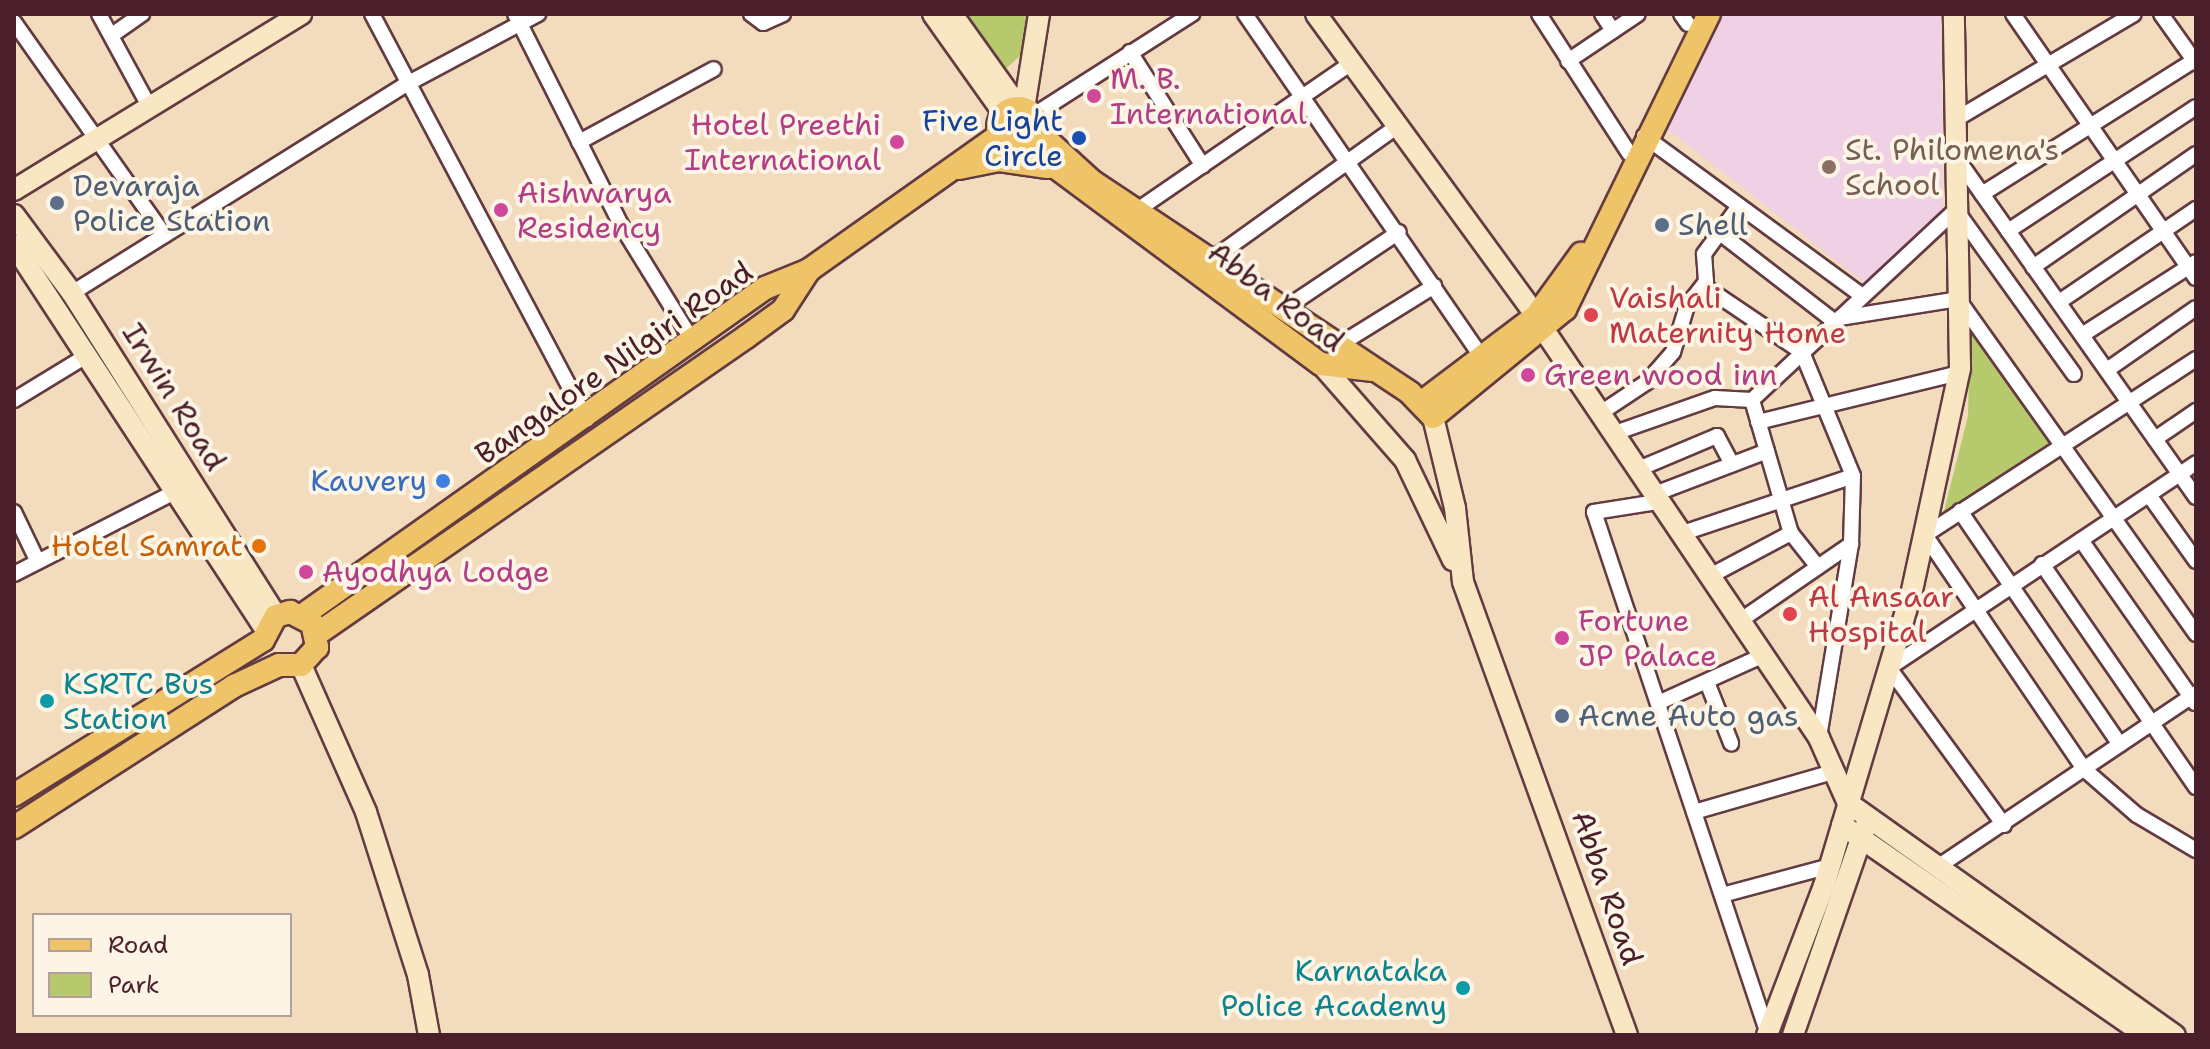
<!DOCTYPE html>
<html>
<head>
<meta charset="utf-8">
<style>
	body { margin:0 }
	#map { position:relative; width:2210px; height:1049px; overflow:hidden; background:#f2dcbd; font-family:"Shantell Sans",sans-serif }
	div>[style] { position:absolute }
	.built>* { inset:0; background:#f0d0e4 }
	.green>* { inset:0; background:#b6c96c }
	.roads { filter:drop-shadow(2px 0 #633b41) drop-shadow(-2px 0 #633b41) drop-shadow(0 2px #633b41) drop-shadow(0 -2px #633b41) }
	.street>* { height:14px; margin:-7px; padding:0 7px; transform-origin:7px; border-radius:7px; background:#fff }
	.secondary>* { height:20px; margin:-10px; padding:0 10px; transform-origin:10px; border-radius:10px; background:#f9e7c3 }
	.primary>* { height:22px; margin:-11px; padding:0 11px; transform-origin:11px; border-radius:11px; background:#efc469 }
	.primary>.ring { margin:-11px; padding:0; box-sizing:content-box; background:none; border:22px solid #efc469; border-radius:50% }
	.dots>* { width:22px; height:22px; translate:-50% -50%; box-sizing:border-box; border:4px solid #fcf5e5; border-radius:50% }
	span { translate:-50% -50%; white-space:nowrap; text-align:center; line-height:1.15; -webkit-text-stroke:8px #fcf5e5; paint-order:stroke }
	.hotel-label { font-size:30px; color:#b23c85 }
	.left { translate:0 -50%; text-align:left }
	.right { translate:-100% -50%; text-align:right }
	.transit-label { font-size:30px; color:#164399 }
	.education-label { font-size:30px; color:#785e54 }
	.service-label { font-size:30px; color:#4e5e75 }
	.street-label { font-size:30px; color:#4a1f2b }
	.health-label { font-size:30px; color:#be3a42 }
	.shop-label { font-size:30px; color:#366cbe }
	.food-label { font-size:30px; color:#c56008 }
	.culture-label { font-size:30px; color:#0d838f }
	.frame { position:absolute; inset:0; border:16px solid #4a1f2b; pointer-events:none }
	.legend { position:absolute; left:32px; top:913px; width:260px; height:104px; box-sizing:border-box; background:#fcf5e5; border:2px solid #b59f9b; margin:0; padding:10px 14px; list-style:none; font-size:24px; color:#4a1f2b }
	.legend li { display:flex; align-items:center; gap:16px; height:40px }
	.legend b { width:40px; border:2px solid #b59f9b }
</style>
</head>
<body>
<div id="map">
	<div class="built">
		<div style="clip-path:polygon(1718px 14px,1941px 14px,1943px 209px,1865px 283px,1662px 125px)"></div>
	</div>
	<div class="green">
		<div style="clip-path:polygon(959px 14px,1029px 14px,1020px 56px,1001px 73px)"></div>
		<div style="clip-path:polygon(1970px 331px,2050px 442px,1943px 515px,1968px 416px)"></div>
	</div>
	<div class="roads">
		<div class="street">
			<div style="left:99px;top:14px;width:105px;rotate:61.5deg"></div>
			<div style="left:372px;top:14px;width:459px;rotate:62.1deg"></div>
			<div style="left:515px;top:14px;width:236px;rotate:63.3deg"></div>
			<div style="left:621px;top:225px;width:135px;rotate:58.3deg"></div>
			<div style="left:751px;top:14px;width:15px;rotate:37deg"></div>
			<div style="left:763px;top:23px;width:22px;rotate:-24deg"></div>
			<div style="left:1245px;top:14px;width:417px;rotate:55.4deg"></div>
			<div style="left:1539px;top:14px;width:166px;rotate:57.1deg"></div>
			<div style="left:1602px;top:14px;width:20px;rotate:57deg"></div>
			<div style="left:1681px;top:14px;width:12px;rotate:55deg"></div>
			<div style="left:2013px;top:14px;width:321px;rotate:55.3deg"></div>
			<div style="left:2161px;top:14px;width:60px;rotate:54.5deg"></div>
			<div style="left:14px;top:22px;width:261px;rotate:54.8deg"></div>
			<div style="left:112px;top:35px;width:37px;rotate:-35deg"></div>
			<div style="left:1130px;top:52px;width:135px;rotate:57.4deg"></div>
			<div style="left:1568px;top:61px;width:84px;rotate:-33.9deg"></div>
			<div style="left:1034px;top:115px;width:188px;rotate:-32.6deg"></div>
			<div style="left:1953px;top:121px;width:210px;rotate:-30.6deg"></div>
			<div style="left:1644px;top:136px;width:271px;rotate:36.2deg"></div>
			<div style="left:579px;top:142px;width:153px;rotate:-28.4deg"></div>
			<div style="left:1956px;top:157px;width:416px;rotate:54.8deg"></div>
			<div style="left:1982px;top:194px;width:253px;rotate:-32.2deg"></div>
			<div style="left:1136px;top:211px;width:261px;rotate:-34.5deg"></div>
			<div style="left:2008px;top:231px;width:225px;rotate:-33.4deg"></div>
			<div style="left:1720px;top:233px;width:145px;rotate:37.7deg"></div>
			<div style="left:1211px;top:260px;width:228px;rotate:-35.7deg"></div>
			<div style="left:2033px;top:267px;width:198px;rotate:-34.7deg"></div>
			<div style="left:1704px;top:286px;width:118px;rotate:34deg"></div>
			<div style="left:1802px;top:352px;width:134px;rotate:67.6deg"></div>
			<div style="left:1853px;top:476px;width:68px;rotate:91.7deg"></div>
			<div style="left:1851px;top:544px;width:197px;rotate:99.4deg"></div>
			<div style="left:72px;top:293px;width:393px;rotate:-32deg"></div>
			<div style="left:405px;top:85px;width:151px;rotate:-28.1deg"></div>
			<div style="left:2059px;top:302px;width:166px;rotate:-34.2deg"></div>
			<div style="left:1284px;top:309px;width:138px;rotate:-33.8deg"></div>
			<div style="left:1840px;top:318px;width:120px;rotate:-9.1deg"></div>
			<div style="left:1958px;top:299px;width:411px;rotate:54.6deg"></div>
			<div style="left:2082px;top:335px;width:135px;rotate:-32.6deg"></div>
			<div style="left:1339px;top:345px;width:112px;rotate:-31.8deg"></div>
			<div style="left:2196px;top:359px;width:323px;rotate:147deg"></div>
			<div style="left:1925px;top:535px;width:283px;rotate:55.8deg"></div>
			<div style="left:2084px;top:769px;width:70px;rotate:41deg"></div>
			<div style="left:2137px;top:815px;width:69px;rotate:30.7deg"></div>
			<div style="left:2107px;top:370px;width:108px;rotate:-34.9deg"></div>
			<div style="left:14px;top:400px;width:84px;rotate:-31.4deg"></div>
			<div style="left:1752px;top:400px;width:139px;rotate:73.7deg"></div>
			<div style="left:1791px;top:533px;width:43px;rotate:51.5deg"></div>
			<div style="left:1599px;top:414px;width:58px;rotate:-33.7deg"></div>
			<div style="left:1647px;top:382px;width:40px;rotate:-49deg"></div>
			<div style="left:1673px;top:352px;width:48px;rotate:-73.1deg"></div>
			<div style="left:1687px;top:306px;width:31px;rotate:-52deg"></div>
			<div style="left:1706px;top:282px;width:28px;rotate:-94deg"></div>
			<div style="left:1704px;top:254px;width:59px;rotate:-53.9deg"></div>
			<div style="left:1758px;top:422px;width:207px;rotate:-13.7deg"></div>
			<div style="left:1612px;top:434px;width:109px;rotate:-19.3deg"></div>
			<div style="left:1715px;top:398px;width:37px;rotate:3deg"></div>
			<div style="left:1752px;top:400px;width:279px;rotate:-43deg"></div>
			<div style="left:1956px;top:210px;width:202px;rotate:54.3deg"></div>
			<div style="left:2155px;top:439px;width:50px;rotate:-34.3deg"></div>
			<div style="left:1636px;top:470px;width:88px;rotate:-22.8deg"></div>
			<div style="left:1717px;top:436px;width:32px;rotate:62deg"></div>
			<div style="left:1652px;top:495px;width:123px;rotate:-20.9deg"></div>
			<div style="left:2149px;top:495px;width:81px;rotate:54.5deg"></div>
			<div style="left:1657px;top:502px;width:64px;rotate:171deg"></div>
			<div style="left:1594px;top:512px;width:550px;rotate:71.57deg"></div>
			<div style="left:1960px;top:511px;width:283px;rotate:55.6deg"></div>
			<div style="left:14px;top:512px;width:55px;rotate:64.4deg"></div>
			<div style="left:1680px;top:534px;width:182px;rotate:-18.5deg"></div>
			<div style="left:2081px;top:540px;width:199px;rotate:55deg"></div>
			<div style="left:2042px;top:564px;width:271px;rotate:55.4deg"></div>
			<div style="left:14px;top:574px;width:187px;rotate:-27deg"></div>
			<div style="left:1710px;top:576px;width:92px;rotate:-28deg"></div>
			<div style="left:1741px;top:620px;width:134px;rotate:-34.6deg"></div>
			<div style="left:1707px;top:682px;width:66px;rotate:68.5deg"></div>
			<div style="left:1658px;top:703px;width:116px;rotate:-24.4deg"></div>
			<div style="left:1694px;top:812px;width:148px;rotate:-16.1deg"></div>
			<div style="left:2004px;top:825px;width:195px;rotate:-126.2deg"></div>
			<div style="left:1889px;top:668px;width:369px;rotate:-33.7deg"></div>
			<div style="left:1939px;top:866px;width:310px;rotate:-33.9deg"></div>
			<div style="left:1722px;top:895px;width:112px;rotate:-15deg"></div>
		</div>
		<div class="secondary">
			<div style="left:933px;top:14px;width:123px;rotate:54.6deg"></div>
			<div style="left:952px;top:14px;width:115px;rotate:54.5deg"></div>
			<div style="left:1316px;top:14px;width:374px;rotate:53.9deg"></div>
			<div style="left:1024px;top:109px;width:96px;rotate:-81deg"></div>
			<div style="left:14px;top:190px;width:337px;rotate:-31.5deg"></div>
			<div style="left:14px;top:215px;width:97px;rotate:53.4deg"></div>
			<div style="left:72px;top:293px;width:382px;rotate:57.7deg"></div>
			<div style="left:14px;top:245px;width:458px;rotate:56.8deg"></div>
			<div style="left:1544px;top:330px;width:492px;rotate:56deg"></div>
			<div style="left:1819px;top:738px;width:71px;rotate:66deg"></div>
			<div style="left:1848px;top:803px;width:401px;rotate:35.4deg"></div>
			<div style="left:1321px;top:364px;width:128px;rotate:48.8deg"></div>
			<div style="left:1405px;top:460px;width:111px;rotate:64.4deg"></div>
			<div style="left:1433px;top:417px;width:94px;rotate:76.4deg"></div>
			<div style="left:1455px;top:508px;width:74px;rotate:83.8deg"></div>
			<div style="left:1463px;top:582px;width:482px;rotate:70.1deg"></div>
			<div style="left:301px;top:665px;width:161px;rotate:66.1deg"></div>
			<div style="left:366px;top:812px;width:171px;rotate:72.3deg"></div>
			<div style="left:418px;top:975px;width:61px;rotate:79.6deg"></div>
			<div style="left:1842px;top:825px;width:369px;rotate:34.7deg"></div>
			<div style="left:1767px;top:1035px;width:160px;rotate:-69.1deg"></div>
			<div style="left:1824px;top:886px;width:304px;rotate:-73.4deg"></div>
			<div style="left:1911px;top:595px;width:231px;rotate:-77.8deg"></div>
			<div style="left:1960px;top:369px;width:355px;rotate:-91deg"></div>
			<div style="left:1793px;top:1035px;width:220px;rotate:-70.9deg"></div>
		</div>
		<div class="primary">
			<div class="ring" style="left:998px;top:108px;width:18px;height:18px"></div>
			<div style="left:1038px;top:132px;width:74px;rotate:42.3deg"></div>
			<div style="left:1093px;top:182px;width:381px;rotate:33.6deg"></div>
			<div style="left:1410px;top:393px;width:33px;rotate:46deg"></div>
			<div style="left:1433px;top:417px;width:171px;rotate:-39.3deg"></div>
			<div style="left:1565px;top:309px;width:328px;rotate:-64deg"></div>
			<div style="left:1027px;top:146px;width:366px;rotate:36.6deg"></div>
			<div style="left:1321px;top:364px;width:50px;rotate:6.8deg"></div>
			<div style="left:959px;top:168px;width:41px;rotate:-11.3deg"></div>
			<div style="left:999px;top:160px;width:49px;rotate:8.3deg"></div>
			<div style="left:1421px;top:403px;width:144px;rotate:-37.1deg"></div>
			<div style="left:1536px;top:316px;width:77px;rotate:-54deg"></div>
			<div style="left:303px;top:615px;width:566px;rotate:-35.29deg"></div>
			<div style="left:765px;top:288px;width:48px;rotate:-22.2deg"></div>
			<div style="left:809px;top:270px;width:234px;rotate:-35.3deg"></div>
			<div style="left:317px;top:634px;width:522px;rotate:-34.7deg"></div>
			<div style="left:746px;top:337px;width:46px;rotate:-36.1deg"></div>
			<div style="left:783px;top:310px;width:48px;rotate:-57deg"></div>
			<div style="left:14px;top:795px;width:293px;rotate:-31.9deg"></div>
			<div style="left:263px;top:640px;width:27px;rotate:-62deg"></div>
			<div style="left:276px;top:616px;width:15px;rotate:-16deg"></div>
			<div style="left:290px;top:612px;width:25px;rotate:27deg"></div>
			<div style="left:312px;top:623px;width:25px;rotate:78deg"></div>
			<div style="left:317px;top:647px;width:24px;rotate:132deg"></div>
			<div style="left:301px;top:665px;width:22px;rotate:180deg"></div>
			<div style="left:279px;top:665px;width:50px;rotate:155deg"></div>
			<div style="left:234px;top:686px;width:261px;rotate:147.3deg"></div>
		</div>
	</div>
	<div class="dots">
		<div style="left:1094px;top:96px;background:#d1479c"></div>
		<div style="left:1079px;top:138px;background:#1a4fb4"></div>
		<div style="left:897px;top:142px;background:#d1479c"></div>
		<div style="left:1829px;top:167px;background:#8d6e63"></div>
		<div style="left:57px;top:203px;background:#5c6f8a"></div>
		<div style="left:501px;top:210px;background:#d1479c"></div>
		<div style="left:1662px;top:225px;background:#5c6f8a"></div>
		<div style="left:1591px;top:315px;background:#e0444e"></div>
		<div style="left:1528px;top:375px;background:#d1479c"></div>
		<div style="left:443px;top:481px;background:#3f7fe0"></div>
		<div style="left:259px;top:546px;background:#e8710a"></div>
		<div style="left:306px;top:572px;background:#d1479c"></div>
		<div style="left:1790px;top:614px;background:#e0444e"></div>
		<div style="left:1562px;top:638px;background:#d1479c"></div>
		<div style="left:47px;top:701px;background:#0f9aa8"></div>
		<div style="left:1562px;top:716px;background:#5c6f8a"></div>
		<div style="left:1463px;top:988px;background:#0f9aa8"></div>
	</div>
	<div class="hotel-label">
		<span class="left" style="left:1110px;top:96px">M. B.<br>International</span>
		<span class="right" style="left:881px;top:142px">Hotel Preethi<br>International</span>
		<span class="left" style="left:517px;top:210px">Aishwarya<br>Residency</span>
		<span class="left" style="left:1544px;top:375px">Green wood inn</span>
		<span class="left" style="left:322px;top:572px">Ayodhya Lodge</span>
		<span class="left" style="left:1578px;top:638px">Fortune<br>JP Palace</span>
	</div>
	<div class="transit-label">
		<span class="right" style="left:1063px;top:138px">Five Light<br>Circle</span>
	</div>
	<div class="education-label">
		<span class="left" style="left:1845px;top:167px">St. Philomena's<br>School</span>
	</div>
	<div class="service-label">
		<span class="left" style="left:73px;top:203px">Devaraja<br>Police Station</span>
		<span class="left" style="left:1678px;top:225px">Shell</span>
		<span class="left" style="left:1578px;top:716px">Acme Auto gas</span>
	</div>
	<div class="street-label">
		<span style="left:1276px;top:297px;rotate:37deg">Abba Road</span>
		<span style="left:614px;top:363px;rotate:-35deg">Bangalore Nilgiri Road</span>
		<span style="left:174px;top:397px;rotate:58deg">Irwin Road</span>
		<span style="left:1607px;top:888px;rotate:71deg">Abba Road</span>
	</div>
	<div class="health-label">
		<span class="left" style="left:1609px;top:315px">Vaishali<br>Maternity Home</span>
		<span class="left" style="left:1808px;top:614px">Al Ansaar<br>Hospital</span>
	</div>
	<div class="shop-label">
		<span class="right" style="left:427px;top:481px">Kauvery</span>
	</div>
	<div class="food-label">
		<span class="right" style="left:243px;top:546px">Hotel Samrat</span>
	</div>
	<div class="culture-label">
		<span class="left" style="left:63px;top:701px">KSRTC Bus<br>Station</span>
		<span class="right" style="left:1447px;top:988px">Karnataka<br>Police Academy</span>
	</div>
	<div class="frame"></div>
	<ul class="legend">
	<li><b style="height:10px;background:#efc469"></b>Road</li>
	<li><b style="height:22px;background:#b6c96c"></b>Park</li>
	</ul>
</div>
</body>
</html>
